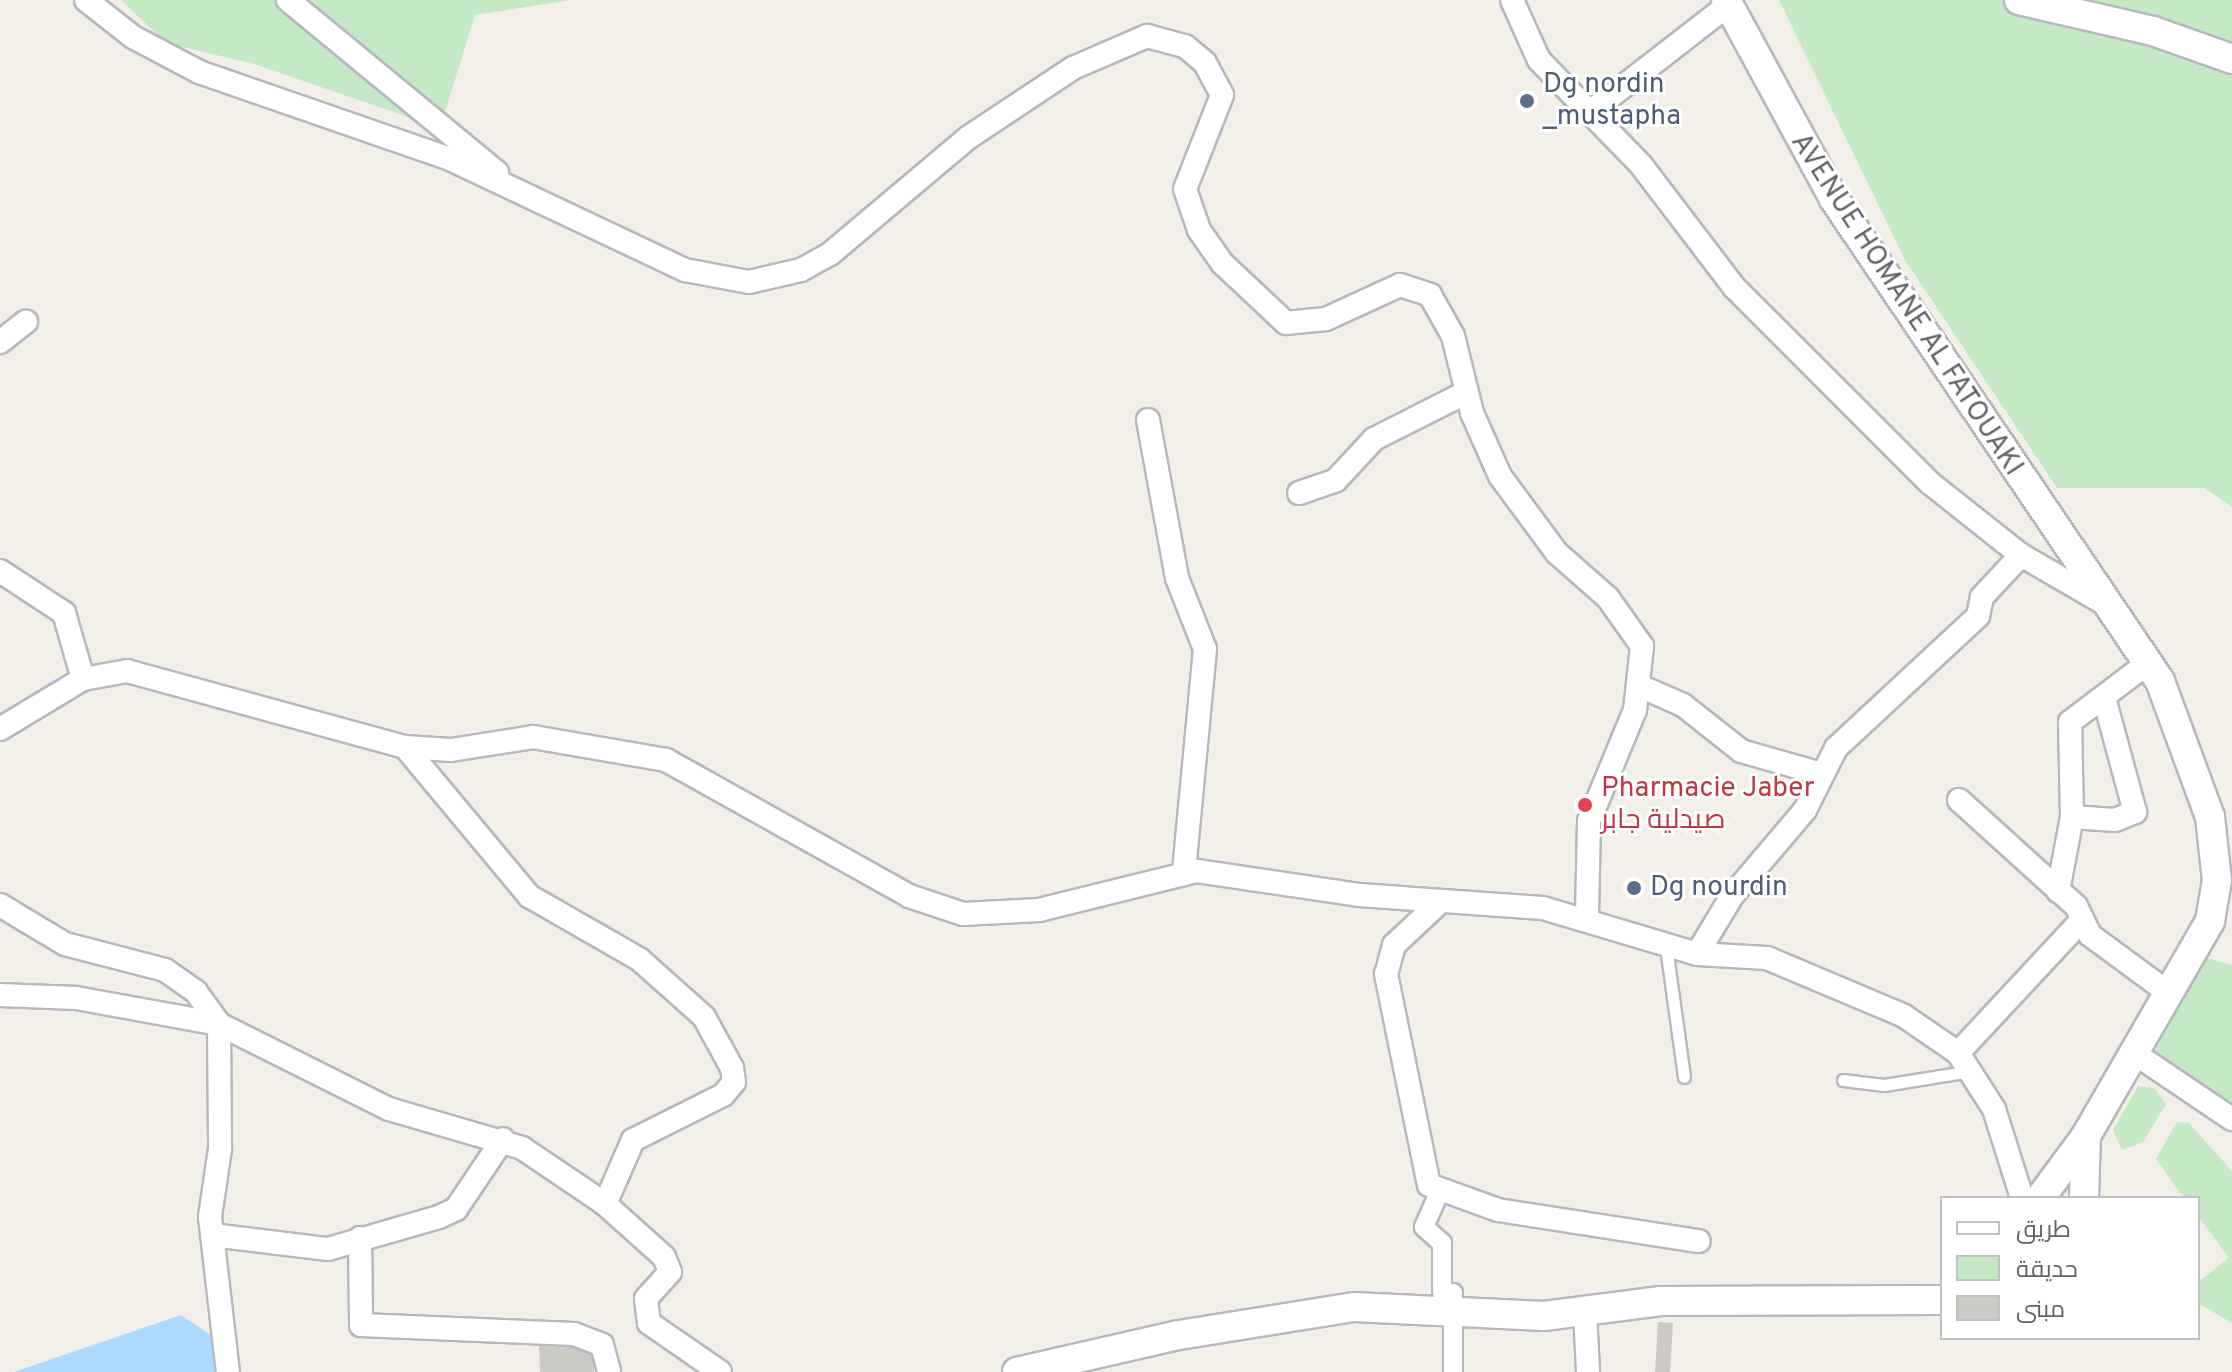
<!DOCTYPE html>
<html>
<head>
<meta charset="utf-8">
<style>
	body { margin:0 }
	#map { position:relative; width:2232px; height:1372px; overflow:hidden; background:#f1efe8; font-family:Overpass,Cairo,sans-serif }
	div>[style] { position:absolute }
	.green>* { inset:0; background:#c5e8c5 }
	.water>* { inset:0; background:#aadaff }
	.building>* { inset:0; background:#cccac5 }
	.roads { filter:drop-shadow(2px 0 #b5b8bc) drop-shadow(-2px 0 #b5b8bc) drop-shadow(0 2px #b5b8bc) drop-shadow(0 -2px #b5b8bc) }
	.service>* { height:11px; margin:-5.5px; padding:0 5.5px; transform-origin:5.5px; border-radius:5.5px; background:#fff }
	.pedestrian>* { height:18px; margin:-9px; padding:0 9px; transform-origin:9px; border-radius:9px; background:#fff }
	.minor>* { height:22px; margin:-11px; padding:0 11px; transform-origin:11px; border-radius:11px; background:#fff }
	.tertiary>* { height:28px; margin:-14px; padding:0 14px; transform-origin:14px; border-radius:14px; background:#fff }
	.dots>* { width:22px; height:22px; translate:-50% -50%; box-sizing:border-box; border:4px solid #fff; border-radius:50% }
	span { translate:-50% -50%; white-space:nowrap; text-align:center; line-height:1.15; -webkit-text-stroke:6px #fff; paint-order:stroke }
	.service-label { font-size:28px; color:#4e5e75 }
	.left { translate:0 -50%; text-align:left }
	.street-label { font-size:28px; color:#5f6368 }
	.health-label { font-size:28px; color:#be3a42 }
	.legend { position:absolute; left:1940px; top:1196px; width:260px; height:144px; box-sizing:border-box; background:#fff; border:2px solid #bfc1c3; margin:0; padding:10px 14px; list-style:none; font-size:24px; color:#5f6368 }
	.legend li { display:flex; align-items:center; gap:16px; height:40px }
	.legend b { width:40px; border:2px solid #bfc1c3 }
</style>
</head>
<body>
<div id="map">
	<div class="green">
		<div style="clip-path:polygon(121px 0,571px 0,475px 15px,440px 128px,254px 64px,166px 43px)"></div>
		<div style="clip-path:polygon(1779px 0,2232px 0,2232px 507px,2205px 488px,2057px 488px,1905px 260px)"></div>
		<div style="clip-path:polygon(2203px 957px,2232px 965px,2232px 1110px,2153px 1056px)"></div>
		<div style="clip-path:polygon(2138px 1086px,2154px 1088px,2166px 1104px,2143px 1142px,2122px 1150px,2113px 1130px)"></div>
		<div style="clip-path:polygon(2177px 1122px,2189px 1123px,2232px 1171px,2232px 1323px,2198px 1303px,2198px 1282px,2229px 1258px,2198px 1216px,2198px 1198px,2184px 1198px,2156px 1159px)"></div>
	</div>
	<div class="water">
		<div style="clip-path:polygon(181px 1315px,221px 1342px,233px 1372px,14px 1372px)"></div>
	</div>
	<div class="building">
		<div style="clip-path:polygon(1658px 1322px,1673px 1323px,1670px 1372px,1655px 1372px)"></div>
		<div style="clip-path:polygon(594px 1345px,594px 1372px,540px 1372px,539px 1346px)"></div>
	</div>
	<div class="roads">
		<div class="service">
			<div style="left:1666px;top:947px;width:131px;rotate:82.1deg"></div>
			<div style="left:1843px;top:1080px;width:41px;rotate:7deg"></div>
			<div style="left:1884px;top:1085px;width:87px;rotate:-9.2deg"></div>
		</div>
		<div class="pedestrian">
			<div style="left:1439px;top:1193px;width:37px;rotate:114deg"></div>
			<div style="left:1424px;top:1227px;width:24px;rotate:42deg"></div>
			<div style="left:1442px;top:1243px;width:49px;rotate:90deg"></div>
			<div style="left:1442px;top:1292px;width:11px;rotate:5deg"></div>
			<div style="left:1453px;top:1293px;width:79px;rotate:90deg"></div>
		</div>
		<div class="minor">
			<div style="left:86px;top:0;width:60px;rotate:38.2deg"></div>
			<div style="left:133px;top:37px;width:75px;rotate:27.9deg"></div>
			<div style="left:199px;top:72px;width:266px;rotate:19.1deg"></div>
			<div style="left:450px;top:159px;width:260px;rotate:25.3deg"></div>
			<div style="left:685px;top:270px;width:65px;rotate:10.6deg"></div>
			<div style="left:749px;top:282px;width:53px;rotate:-13deg"></div>
			<div style="left:801px;top:270px;width:33px;rotate:-29deg"></div>
			<div style="left:830px;top:254px;width:182px;rotate:-40.1deg"></div>
			<div style="left:969px;top:137px;width:125px;rotate:-33.6deg"></div>
			<div style="left:1073px;top:68px;width:81px;rotate:-23.4deg"></div>
			<div style="left:1147px;top:36px;width:39px;rotate:15deg"></div>
			<div style="left:1185px;top:46px;width:26px;rotate:40deg"></div>
			<div style="left:1205px;top:63px;width:36px;rotate:62deg"></div>
			<div style="left:1222px;top:95px;width:101px;rotate:111.5deg"></div>
			<div style="left:1185px;top:189px;width:43px;rotate:71.1deg"></div>
			<div style="left:1199px;top:230px;width:40px;rotate:55.1deg"></div>
			<div style="left:1222px;top:263px;width:88px;rotate:43.2deg"></div>
			<div style="left:1286px;top:323px;width:40px;rotate:-5.7deg"></div>
			<div style="left:1326px;top:319px;width:81px;rotate:-24.7deg"></div>
			<div style="left:1400px;top:285px;width:32px;rotate:18deg"></div>
			<div style="left:1430px;top:295px;width:47px;rotate:60.7deg"></div>
			<div style="left:1453px;top:336px;width:79px;rotate:76.1deg"></div>
			<div style="left:1472px;top:413px;width:69px;rotate:66deg"></div>
			<div style="left:1500px;top:476px;width:96px;rotate:53.5deg"></div>
			<div style="left:1557px;top:553px;width:68px;rotate:41.4deg"></div>
			<div style="left:1608px;top:598px;width:59px;rotate:54.7deg"></div>
			<div style="left:1642px;top:646px;width:64px;rotate:96.2deg"></div>
			<div style="left:1635px;top:710px;width:120px;rotate:112.5deg"></div>
			<div style="left:1589px;top:821px;width:99px;rotate:91.2deg"></div>
			<div style="left:288px;top:0;width:271px;rotate:39.5deg"></div>
			<div style="left:1512px;top:0;width:66px;rotate:65.8deg"></div>
			<div style="left:1539px;top:60px;width:146px;rotate:45.8deg"></div>
			<div style="left:1641px;top:165px;width:153px;rotate:52.7deg"></div>
			<div style="left:1734px;top:287px;width:277px;rotate:45deg"></div>
			<div style="left:1930px;top:483px;width:116px;rotate:38.4deg"></div>
			<div style="left:2021px;top:555px;width:94px;rotate:30.1deg"></div>
			<div style="left:1589px;top:113px;width:176px;rotate:-37.8deg"></div>
			<div style="left:0;top:342px;width:33px;rotate:-38deg"></div>
			<div style="left:1148px;top:420px;width:161px;rotate:79.6deg"></div>
			<div style="left:1177px;top:578px;width:76px;rotate:68.5deg"></div>
			<div style="left:1205px;top:649px;width:223px;rotate:95.4deg"></div>
			<div style="left:1299px;top:493px;width:39px;rotate:-19deg"></div>
			<div style="left:1336px;top:480px;width:56px;rotate:-47.2deg"></div>
			<div style="left:1374px;top:439px;width:104px;rotate:-26.8deg"></div>
			<div style="left:0;top:571px;width:77px;rotate:33.3deg"></div>
			<div style="left:64px;top:613px;width:69px;rotate:73.9deg"></div>
			<div style="left:1642px;top:687px;width:45px;rotate:23.7deg"></div>
			<div style="left:1683px;top:705px;width:74px;rotate:38.4deg"></div>
			<div style="left:1741px;top:751px;width:84px;rotate:15.9deg"></div>
			<div style="left:0;top:729px;width:97px;rotate:-31.1deg"></div>
			<div style="left:83px;top:679px;width:45px;rotate:-10.3deg"></div>
			<div style="left:127px;top:671px;width:288px;rotate:15.3deg"></div>
			<div style="left:405px;top:747px;width:46px;rotate:3.7deg"></div>
			<div style="left:451px;top:750px;width:83px;rotate:-9deg"></div>
			<div style="left:533px;top:737px;width:135px;rotate:9.8deg"></div>
			<div style="left:666px;top:760px;width:278px;rotate:29.2deg"></div>
			<div style="left:909px;top:896px;width:57px;rotate:18.4deg"></div>
			<div style="left:963px;top:914px;width:76px;rotate:-3deg"></div>
			<div style="left:1039px;top:910px;width:163px;rotate:-13.9deg"></div>
			<div style="left:1197px;top:871px;width:165px;rotate:8.4deg"></div>
			<div style="left:1360px;top:895px;width:183px;rotate:4.1deg"></div>
			<div style="left:1543px;top:908px;width:161px;rotate:16.6deg"></div>
			<div style="left:1697px;top:954px;width:70px;rotate:3.3deg"></div>
			<div style="left:1767px;top:958px;width:149px;rotate:22.9deg"></div>
			<div style="left:1904px;top:1016px;width:65px;rotate:34.4deg"></div>
			<div style="left:1958px;top:1053px;width:67px;rotate:57.3deg"></div>
			<div style="left:1994px;top:1109px;width:93px;rotate:72.5deg"></div>
			<div style="left:405px;top:747px;width:194px;rotate:50.2deg"></div>
			<div style="left:529px;top:896px;width:127px;rotate:29.8deg"></div>
			<div style="left:639px;top:959px;width:87px;rotate:41.7deg"></div>
			<div style="left:704px;top:1017px;width:58px;rotate:61.2deg"></div>
			<div style="left:732px;top:1068px;width:14px;rotate:82deg"></div>
			<div style="left:734px;top:1082px;width:17px;rotate:130deg"></div>
			<div style="left:723px;top:1095px;width:101px;rotate:153.4deg"></div>
			<div style="left:633px;top:1140px;width:70px;rotate:113.6deg"></div>
			<div style="left:1959px;top:800px;width:158px;rotate:42.2deg"></div>
			<div style="left:2076px;top:906px;width:32px;rotate:64deg"></div>
			<div style="left:2090px;top:935px;width:99px;rotate:36.4deg"></div>
			<div style="left:2072px;top:817px;width:43px;rotate:4deg"></div>
			<div style="left:2115px;top:820px;width:22px;rotate:-22deg"></div>
			<div style="left:2135px;top:812px;width:118px;rotate:-105.2deg"></div>
			<div style="left:2058px;top:891px;width:75px;rotate:-79.3deg"></div>
			<div style="left:2072px;top:817px;width:95px;rotate:-91.2deg"></div>
			<div style="left:2070px;top:722px;width:99px;rotate:-37.2deg"></div>
			<div style="left:1441px;top:901px;width:64px;rotate:136.9deg"></div>
			<div style="left:1394px;top:945px;width:30px;rotate:105deg"></div>
			<div style="left:1386px;top:974px;width:215px;rotate:78.5deg"></div>
			<div style="left:1429px;top:1185px;width:73px;rotate:19.9deg"></div>
			<div style="left:1498px;top:1210px;width:203px;rotate:8.8deg"></div>
			<div style="left:0;top:905px;width:76px;rotate:31deg"></div>
			<div style="left:65px;top:944px;width:103px;rotate:14.6deg"></div>
			<div style="left:165px;top:970px;width:38px;rotate:35deg"></div>
			<div style="left:196px;top:992px;width:39px;rotate:54deg"></div>
			<div style="left:219px;top:1024px;width:125px;rotate:89.5deg"></div>
			<div style="left:220px;top:1149px;width:69px;rotate:98.4deg"></div>
			<div style="left:210px;top:1217px;width:156px;rotate:83.4deg"></div>
			<div style="left:1697px;top:954px;width:68px;rotate:-58.9deg"></div>
			<div style="left:1732px;top:896px;width:113px;rotate:-49.7deg"></div>
			<div style="left:1805px;top:810px;width:69px;rotate:-63.4deg"></div>
			<div style="left:1836px;top:748px;width:194px;rotate:-42.9deg"></div>
			<div style="left:1978px;top:616px;width:19px;rotate:-78deg"></div>
			<div style="left:1982px;top:597px;width:57px;rotate:-47.1deg"></div>
			<div style="left:0;top:995px;width:76px;rotate:2.3deg"></div>
			<div style="left:76px;top:998px;width:145px;rotate:10.3deg"></div>
			<div style="left:219px;top:1024px;width:190px;rotate:26.6deg"></div>
			<div style="left:389px;top:1109px;width:139px;rotate:16.3deg"></div>
			<div style="left:522px;top:1148px;width:100px;rotate:34deg"></div>
			<div style="left:605px;top:1204px;width:79px;rotate:41.9deg"></div>
			<div style="left:664px;top:1257px;width:16px;rotate:68deg"></div>
			<div style="left:670px;top:1272px;width:36px;rotate:132deg"></div>
			<div style="left:646px;top:1299px;width:24px;rotate:83deg"></div>
			<div style="left:649px;top:1323px;width:86px;rotate:34.6deg"></div>
			<div style="left:1958px;top:1053px;width:180px;rotate:-47deg"></div>
			<div style="left:2134px;top:1053px;width:118px;rotate:34deg"></div>
			<div style="left:212px;top:1235px;width:117px;rotate:6.9deg"></div>
			<div style="left:328px;top:1249px;width:116px;rotate:-16.1deg"></div>
			<div style="left:439px;top:1217px;width:19px;rotate:-25deg"></div>
			<div style="left:456px;top:1209px;width:84px;rotate:-56.1deg"></div>
			<div style="left:360px;top:1238px;width:87px;rotate:89.3deg"></div>
			<div style="left:361px;top:1325px;width:213px;rotate:2.4deg"></div>
			<div style="left:574px;top:1334px;width:30px;rotate:21deg"></div>
			<div style="left:602px;top:1345px;width:28px;rotate:75deg"></div>
			<div style="left:1585px;top:1312px;width:60px;rotate:87.1deg"></div>
		</div>
		<div class="tertiary">
			<div style="left:1726px;top:0;width:226px;rotate:61.5deg"></div>
			<div style="left:1834px;top:199px;width:582px;rotate:55.93deg"></div>
			<div style="left:2160px;top:681px;width:145px;rotate:69.8deg"></div>
			<div style="left:2210px;top:817px;width:63px;rotate:83.7deg"></div>
			<div style="left:2217px;top:880px;width:42px;rotate:99.7deg"></div>
			<div style="left:2210px;top:921px;width:248px;rotate:120deg"></div>
			<div style="left:2086px;top:1136px;width:76px;rotate:126.4deg"></div>
			<div style="left:2019px;top:0;width:138px;rotate:13deg"></div>
			<div style="left:2153px;top:31px;width:84px;rotate:19.5deg"></div>
			<div style="left:2084px;top:1198px;width:62px;rotate:-88.2deg"></div>
			<div style="left:1017px;top:1372px;width:166px;rotate:-12.9deg"></div>
			<div style="left:1179px;top:1335px;width:177px;rotate:-9.1deg"></div>
			<div style="left:1354px;top:1307px;width:190px;rotate:2.7deg"></div>
			<div style="left:1544px;top:1316px;width:118px;rotate:-7.3deg"></div>
			<div style="left:1661px;top:1301px;width:281px;rotate:-0.2deg"></div>
		</div>
	</div>
	<div class="dots">
		<div style="left:1527px;top:101px;background:#5c6f8a"></div>
		<div style="left:1585px;top:805px;background:#e0444e"></div>
		<div style="left:1634px;top:888px;background:#5c6f8a"></div>
	</div>
	<div class="service-label">
		<span class="left" style="left:1543px;top:101px">Dg nordin<br>_mustapha</span>
		<span class="left" style="left:1650px;top:888px">Dg nourdin</span>
	</div>
	<div class="street-label">
		<span style="left:1906px;top:305px;rotate:57deg">AVENUE HOMANE AL FATOUAKI</span>
	</div>
	<div class="health-label">
		<span class="left" style="left:1601px;top:805px">Pharmacie Jaber<br>صيدلية جابر</span>
	</div>
	<ul class="legend">
	<li><b style="height:10px;background:#fff"></b>طريق</li>
	<li><b style="height:22px;background:#c5e8c5"></b>حديقة</li>
	<li><b style="height:22px;background:#cccac5"></b>مبنى</li>
	</ul>
</div>
</body>
</html>
